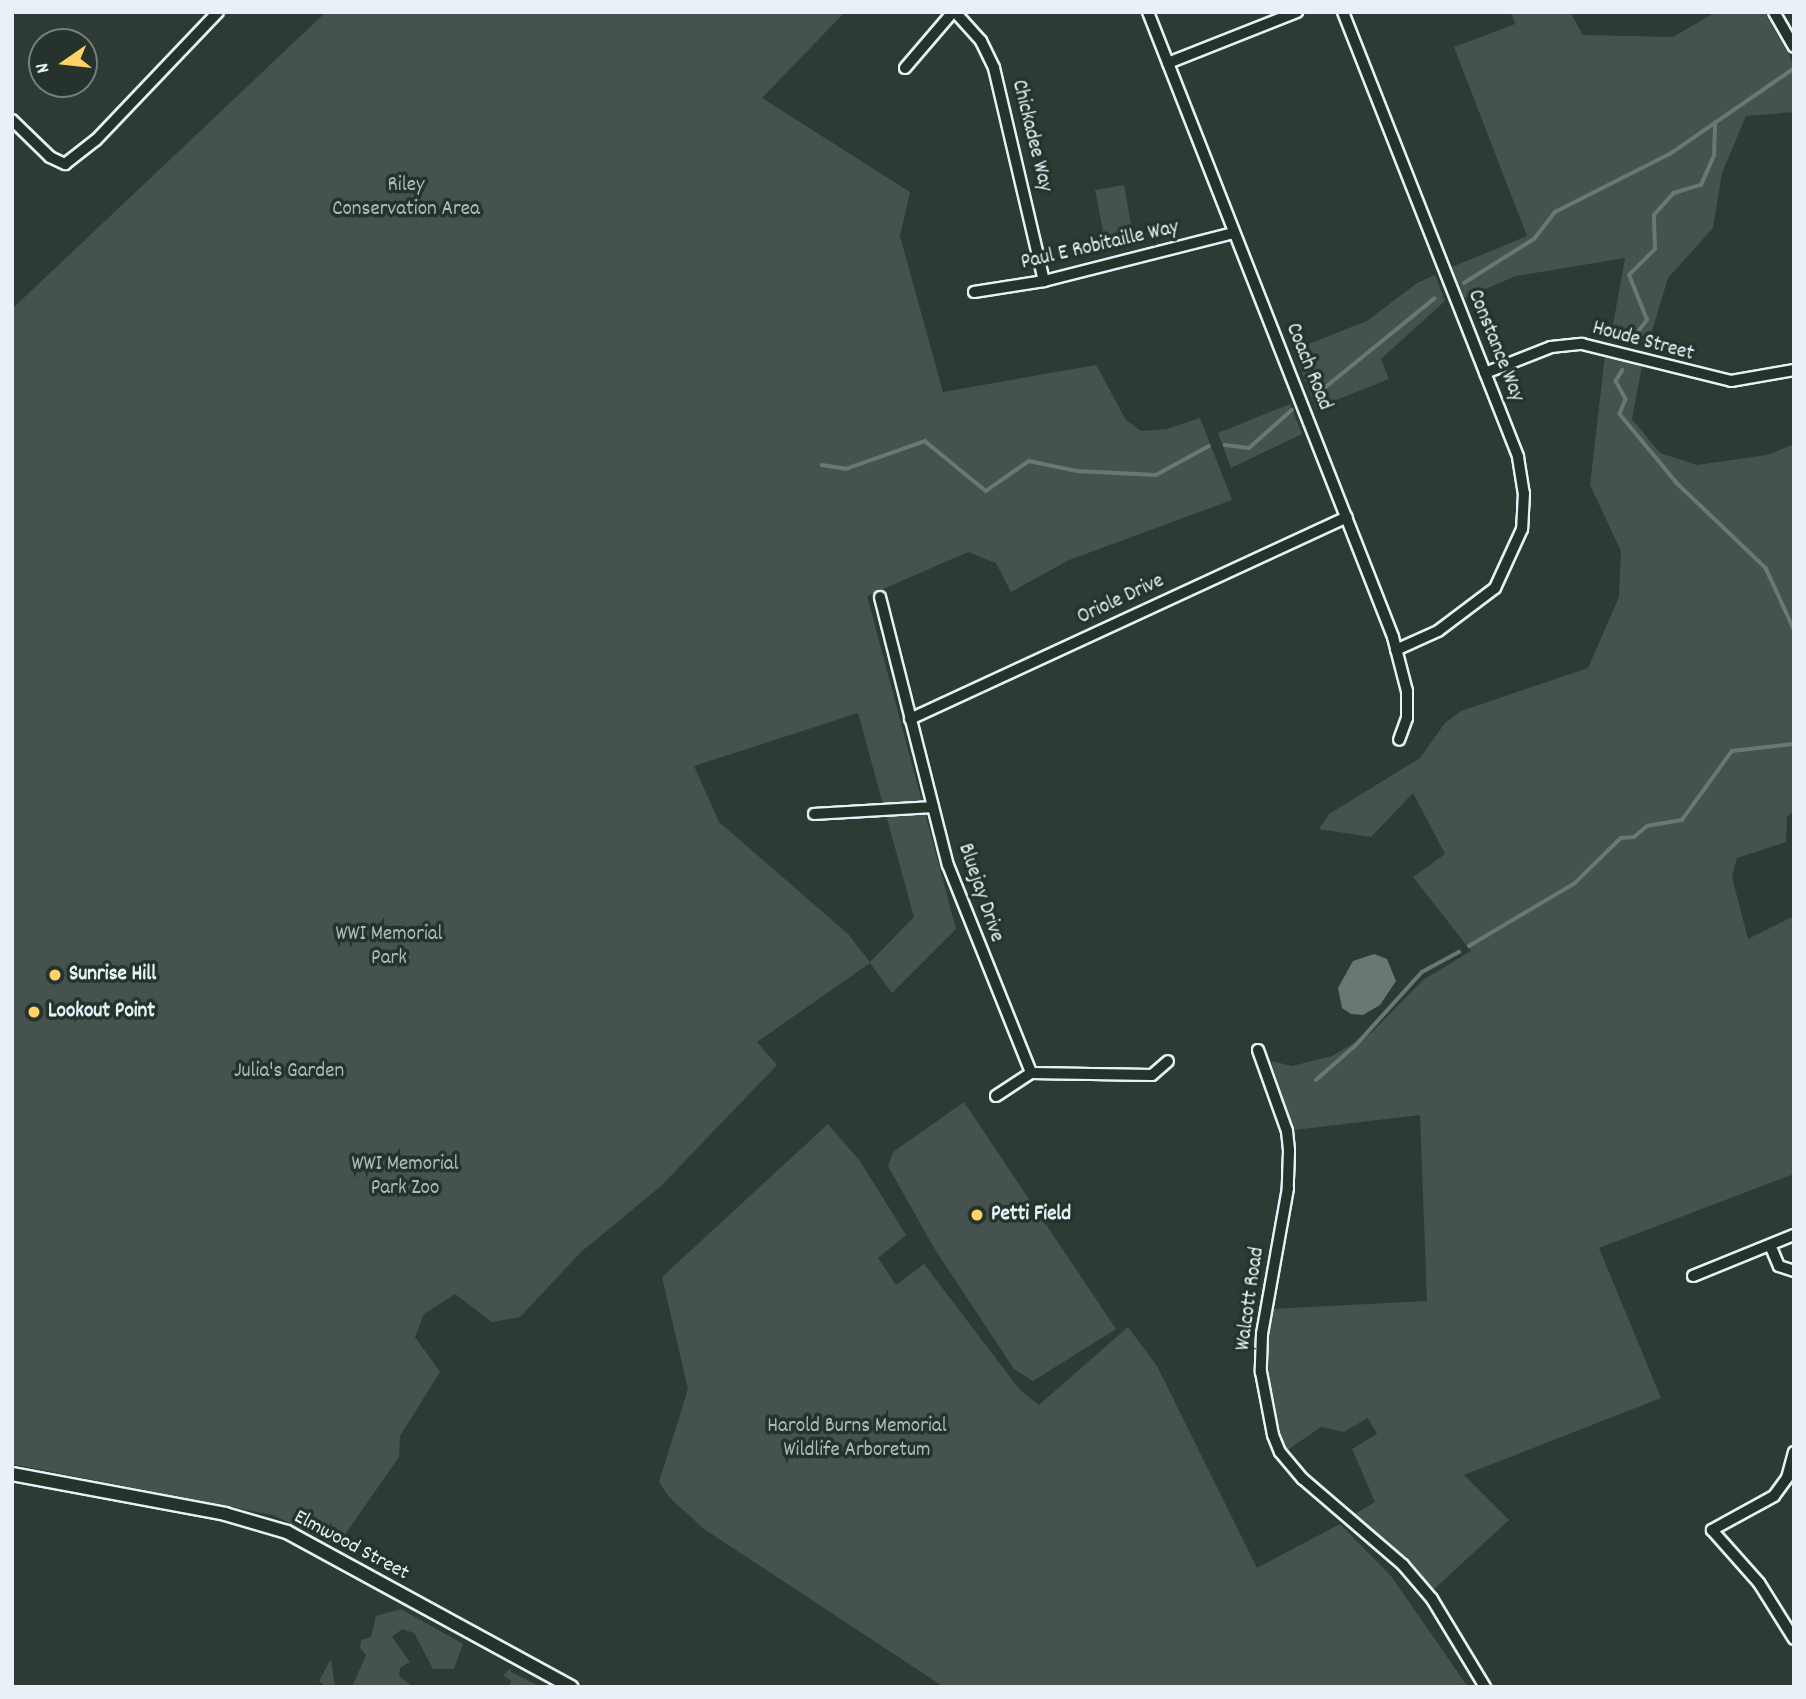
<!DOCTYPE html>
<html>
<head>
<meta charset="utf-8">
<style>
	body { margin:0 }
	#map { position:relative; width:1806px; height:1699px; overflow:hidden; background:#2e3b35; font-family:Dekko,sans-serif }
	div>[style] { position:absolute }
	.green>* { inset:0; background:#45524e }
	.water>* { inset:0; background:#6b7775 }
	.stream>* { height:3.5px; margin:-1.75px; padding:0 1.75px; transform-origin:1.75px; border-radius:1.75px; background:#6b7775 }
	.roads { filter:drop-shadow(2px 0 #e8f1f8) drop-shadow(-2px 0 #e8f1f8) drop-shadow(0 2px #e8f1f8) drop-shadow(0 -2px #e8f1f8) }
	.minor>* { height:10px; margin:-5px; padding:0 5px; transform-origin:5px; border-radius:5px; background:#26332d }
	.secondary>* { height:12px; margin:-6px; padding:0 6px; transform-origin:6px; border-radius:6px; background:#26332d }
	.dots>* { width:19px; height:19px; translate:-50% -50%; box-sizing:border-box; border:4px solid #26332d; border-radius:50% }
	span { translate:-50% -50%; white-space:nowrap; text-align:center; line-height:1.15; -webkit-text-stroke:7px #26332d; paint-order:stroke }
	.street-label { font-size:21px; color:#e8f1f8 }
	.park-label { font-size:21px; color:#afb9bc }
	.poi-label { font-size:21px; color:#e8f1f8; font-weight:700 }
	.left { translate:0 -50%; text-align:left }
	.frame { position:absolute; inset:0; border:14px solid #e8f1f8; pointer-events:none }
	.north { position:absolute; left:28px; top:28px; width:70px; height:70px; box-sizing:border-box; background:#26332d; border:2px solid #747f7e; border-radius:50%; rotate:256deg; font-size:19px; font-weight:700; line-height:28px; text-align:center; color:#e8f1f8 }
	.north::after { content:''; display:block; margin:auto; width:24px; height:32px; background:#ffd166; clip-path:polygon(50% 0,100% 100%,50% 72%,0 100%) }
</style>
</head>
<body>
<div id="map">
	<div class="green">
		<div style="clip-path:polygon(evenodd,326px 12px,845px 12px,762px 98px,910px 192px,900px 236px,943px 392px,1096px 365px,1126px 420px,1141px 431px,1167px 429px,1200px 418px,1232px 500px,1069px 560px,1011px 592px,996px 563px,968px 552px,867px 596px,956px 929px,892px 993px,870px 963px,757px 1042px,777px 1065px,661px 1186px,581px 1252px,520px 1317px,492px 1322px,455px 1294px,424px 1314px,415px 1337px,440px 1372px,400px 1436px,399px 1457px,337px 1546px,273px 1515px,12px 1464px,12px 309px,326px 12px,858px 713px,914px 917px,870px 962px,848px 934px,719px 822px,694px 766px,858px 713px)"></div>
		<div style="clip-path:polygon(1511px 12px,1570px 12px,1583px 35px,1673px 37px,1716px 12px,1764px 12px,1789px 55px,1794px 68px,1794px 112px,1746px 116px,1722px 173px,1713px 228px,1668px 278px,1647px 347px,1611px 336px,1625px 258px,1516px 276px,1464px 298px,1452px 267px,1527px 236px,1454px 47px,1515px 24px)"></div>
		<div style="clip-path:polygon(1124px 185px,1134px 241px,1106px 246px,1095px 190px)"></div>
		<div style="clip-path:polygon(1435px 275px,1445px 301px,1381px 359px,1389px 379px,1316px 408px,1293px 350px,1367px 321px,1417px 283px)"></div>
		<div style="clip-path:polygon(1605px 356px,1642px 366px,1632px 419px,1660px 453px,1697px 465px,1767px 455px,1794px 444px,1794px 811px,1787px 817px,1786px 842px,1737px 858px,1732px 877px,1748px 939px,1794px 916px,1794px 1174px,1599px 1248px,1661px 1398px,1464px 1475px,1509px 1520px,1433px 1590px,1351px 1516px,1375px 1502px,1352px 1449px,1377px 1434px,1368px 1418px,1344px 1432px,1321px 1427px,1286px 1451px,1273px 1406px,1266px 1347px,1271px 1309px,1427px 1301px,1420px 1115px,1294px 1130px,1271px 1061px,1292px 1066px,1332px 1056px,1371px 1033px,1423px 980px,1471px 951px,1413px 877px,1445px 854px,1413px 793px,1371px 837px,1319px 829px,1329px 814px,1420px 758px,1445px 723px,1461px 711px,1588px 668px,1619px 597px,1621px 551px,1590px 485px)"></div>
		<div style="clip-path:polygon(1290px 404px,1302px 434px,1231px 468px,1218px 433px)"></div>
		<div style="clip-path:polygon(964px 1102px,1116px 1329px,1033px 1381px,1014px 1369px,934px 1248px,888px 1166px,893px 1152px)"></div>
		<div style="clip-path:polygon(828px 1124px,860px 1161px,906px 1235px,878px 1258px,896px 1285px,924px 1264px,1020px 1390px,1039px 1405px,1128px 1327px,1157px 1366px,1257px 1568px,1340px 1524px,1391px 1576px,1468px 1687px,944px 1687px,704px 1529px,669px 1497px,659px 1482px,688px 1389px,662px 1277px)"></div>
		<div style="clip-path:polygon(401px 1609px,463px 1644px,454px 1669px,433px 1669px,414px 1633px,402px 1629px,392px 1637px,410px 1662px,400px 1668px,399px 1676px,413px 1687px,352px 1687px,366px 1655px,360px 1648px,361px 1640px,371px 1637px,376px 1616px)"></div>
		<div style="clip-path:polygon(331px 1659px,335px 1687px,327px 1687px,319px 1681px)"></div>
		<div style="clip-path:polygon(510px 1668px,511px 1672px,541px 1687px,509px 1687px,511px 1680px,503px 1676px)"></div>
	</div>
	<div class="water">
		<div style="clip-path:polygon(1374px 954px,1387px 959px,1396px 981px,1380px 1005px,1363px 1015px,1351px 1014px,1342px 1008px,1338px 988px,1353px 961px)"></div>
	</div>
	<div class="stream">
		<div style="left:1464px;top:283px;width:83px;rotate:-32.2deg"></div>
		<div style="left:1534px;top:239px;width:34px;rotate:-52deg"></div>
		<div style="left:1555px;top:212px;width:129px;rotate:-26.8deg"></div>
		<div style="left:1670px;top:154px;width:150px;rotate:-34.6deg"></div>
		<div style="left:1633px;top:338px;width:23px;rotate:-52deg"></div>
		<div style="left:1647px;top:320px;width:48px;rotate:-111.8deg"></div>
		<div style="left:1629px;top:275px;width:37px;rotate:-45deg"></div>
		<div style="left:1655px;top:249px;width:34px;rotate:-92deg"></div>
		<div style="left:1654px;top:215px;width:30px;rotate:-48deg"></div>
		<div style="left:1674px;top:193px;width:28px;rotate:-17deg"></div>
		<div style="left:1701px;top:185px;width:32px;rotate:-66deg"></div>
		<div style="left:1714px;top:156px;width:33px;rotate:-88deg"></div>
		<div style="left:1623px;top:370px;width:13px;rotate:122deg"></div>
		<div style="left:1616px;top:381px;width:21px;rotate:61deg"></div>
		<div style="left:1626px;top:399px;width:16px;rotate:112deg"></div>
		<div style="left:1620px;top:414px;width:89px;rotate:50.4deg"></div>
		<div style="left:1677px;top:483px;width:123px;rotate:43.7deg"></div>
		<div style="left:1766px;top:568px;width:67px;rotate:65.3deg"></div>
		<div style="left:1317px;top:394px;width:151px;rotate:-39.1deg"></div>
		<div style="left:1225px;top:445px;width:24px;rotate:7deg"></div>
		<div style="left:1249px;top:448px;width:57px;rotate:-41.5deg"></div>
		<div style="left:822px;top:465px;width:24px;rotate:9deg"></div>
		<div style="left:846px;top:469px;width:84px;rotate:-19.5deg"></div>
		<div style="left:925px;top:441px;width:79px;rotate:39.3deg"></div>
		<div style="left:986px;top:491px;width:52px;rotate:-34.9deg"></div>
		<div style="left:1029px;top:461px;width:49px;rotate:11.8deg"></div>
		<div style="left:1077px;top:471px;width:79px;rotate:2.9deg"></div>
		<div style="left:1156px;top:475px;width:60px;rotate:-28.7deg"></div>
		<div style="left:1469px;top:946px;width:123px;rotate:-30.7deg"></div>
		<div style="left:1575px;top:883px;width:64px;rotate:-44.4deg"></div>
		<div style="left:1621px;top:838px;width:13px;rotate:-4deg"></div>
		<div style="left:1634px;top:837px;width:17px;rotate:-40deg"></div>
		<div style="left:1647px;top:826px;width:36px;rotate:-10deg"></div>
		<div style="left:1682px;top:820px;width:85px;rotate:-54.1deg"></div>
		<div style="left:1732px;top:751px;width:62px;rotate:-6.4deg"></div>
		<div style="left:1316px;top:1080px;width:53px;rotate:-41.2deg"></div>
		<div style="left:1356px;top:1045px;width:98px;rotate:-47.9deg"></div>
		<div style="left:1422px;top:972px;width:42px;rotate:-28.4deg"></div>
	</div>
	<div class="roads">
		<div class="minor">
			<div style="left:955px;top:12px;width:39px;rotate:48deg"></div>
			<div style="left:981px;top:41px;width:30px;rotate:64deg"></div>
			<div style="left:994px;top:68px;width:219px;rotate:76.8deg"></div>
			<div style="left:1148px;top:12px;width:671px;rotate:68.59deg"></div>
			<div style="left:1393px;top:637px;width:56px;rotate:75.5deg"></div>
			<div style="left:1407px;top:691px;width:27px;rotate:90deg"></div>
			<div style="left:1407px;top:718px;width:23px;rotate:110deg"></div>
			<div style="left:1343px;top:12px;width:478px;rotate:68.5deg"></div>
			<div style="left:1518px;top:457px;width:36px;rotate:81deg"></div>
			<div style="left:1524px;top:493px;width:36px;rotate:93deg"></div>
			<div style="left:1522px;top:529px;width:65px;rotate:114.6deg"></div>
			<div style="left:1495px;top:588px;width:71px;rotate:143deg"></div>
			<div style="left:1438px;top:631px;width:46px;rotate:155.7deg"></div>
			<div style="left:1774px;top:12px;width:40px;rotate:60.3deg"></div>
			<div style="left:1168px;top:63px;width:139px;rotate:-21.6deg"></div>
			<div style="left:905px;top:68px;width:74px;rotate:-49.4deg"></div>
			<div style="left:12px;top:120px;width:53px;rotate:44.2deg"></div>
			<div style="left:50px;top:157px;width:17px;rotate:25deg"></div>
			<div style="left:65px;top:164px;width:39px;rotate:-38deg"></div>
			<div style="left:96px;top:140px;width:177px;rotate:-46.4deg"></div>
			<div style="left:974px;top:292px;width:71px;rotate:-8.9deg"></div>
			<div style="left:1044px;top:281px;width:196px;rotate:-14.2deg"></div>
			<div style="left:1485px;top:373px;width:71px;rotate:-21.5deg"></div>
			<div style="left:1551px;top:347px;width:31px;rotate:-6deg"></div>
			<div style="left:1582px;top:344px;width:154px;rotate:13.9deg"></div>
			<div style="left:1731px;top:381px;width:64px;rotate:-9.9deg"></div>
			<div style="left:880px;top:597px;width:276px;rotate:75.8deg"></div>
			<div style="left:948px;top:865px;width:224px;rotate:68.2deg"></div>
			<div style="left:910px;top:719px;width:481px;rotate:-24.8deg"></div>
			<div style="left:814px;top:814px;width:119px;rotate:-3.4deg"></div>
			<div style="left:1258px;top:1050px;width:86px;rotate:70.3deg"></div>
			<div style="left:1287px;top:1131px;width:20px;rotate:84deg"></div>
			<div style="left:1289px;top:1151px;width:37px;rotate:92deg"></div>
			<div style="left:1288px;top:1188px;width:148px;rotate:100.1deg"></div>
			<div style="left:1262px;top:1334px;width:38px;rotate:92deg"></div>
			<div style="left:1261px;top:1372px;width:64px;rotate:79.2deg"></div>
			<div style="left:1273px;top:1435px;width:18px;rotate:68deg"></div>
			<div style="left:1280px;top:1452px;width:35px;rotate:50deg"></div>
			<div style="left:1303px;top:1479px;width:132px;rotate:40.7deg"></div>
			<div style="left:1403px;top:1565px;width:45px;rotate:49.5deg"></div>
			<div style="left:1432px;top:1599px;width:103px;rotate:58.9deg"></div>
			<div style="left:996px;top:1096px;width:42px;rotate:-33.3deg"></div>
			<div style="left:1031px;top:1073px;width:121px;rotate:0.9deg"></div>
			<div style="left:1152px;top:1075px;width:21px;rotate:-41deg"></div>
			<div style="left:1770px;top:1245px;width:23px;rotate:67deg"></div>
			<div style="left:1779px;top:1266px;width:16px;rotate:18deg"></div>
			<div style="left:1693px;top:1276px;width:109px;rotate:-22.1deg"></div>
			<div style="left:1794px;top:1452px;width:27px;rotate:105deg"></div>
			<div style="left:1787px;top:1478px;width:22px;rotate:126deg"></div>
			<div style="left:1774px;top:1496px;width:71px;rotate:151.3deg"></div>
			<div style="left:1712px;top:1530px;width:71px;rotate:48.4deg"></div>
			<div style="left:1759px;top:1583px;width:66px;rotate:58deg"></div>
		</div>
		<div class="secondary">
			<div style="left:12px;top:1474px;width:217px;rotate:10.6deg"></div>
			<div style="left:225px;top:1514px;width:65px;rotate:16.2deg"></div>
			<div style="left:287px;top:1532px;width:324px;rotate:28.6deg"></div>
		</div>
	</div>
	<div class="dots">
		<div style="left:55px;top:975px;background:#ffd166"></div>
		<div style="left:34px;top:1012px;background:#ffd166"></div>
		<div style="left:977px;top:1215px;background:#ffd166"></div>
	</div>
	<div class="street-label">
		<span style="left:1031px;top:136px;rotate:76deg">Chickadee Way</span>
		<span style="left:1100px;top:246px;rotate:-13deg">Paul E Robitaille Way</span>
		<span style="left:1643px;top:342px;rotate:15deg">Houde Street</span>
		<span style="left:1495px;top:346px;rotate:68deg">Constance Way</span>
		<span style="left:1308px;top:367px;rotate:68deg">Coach Road</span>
		<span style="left:1121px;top:600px;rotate:-25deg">Oriole Drive</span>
		<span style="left:980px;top:893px;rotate:71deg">Bluejay Drive</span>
		<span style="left:1251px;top:1299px;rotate:-82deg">Walcott Road</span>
		<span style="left:351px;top:1546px;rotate:28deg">Elmwood Street</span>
	</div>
	<div class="park-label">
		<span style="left:406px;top:198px">Riley<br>Conservation Area</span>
		<span style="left:389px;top:947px">WWI Memorial<br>Park</span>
		<span style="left:289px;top:1072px">Julia's Garden</span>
		<span style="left:405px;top:1177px">WWI Memorial<br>Park Zoo</span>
		<span style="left:857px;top:1439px">Harold Burns Memorial<br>Wildlife Arboretum</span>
	</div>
	<div class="poi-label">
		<span class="left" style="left:69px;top:975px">Sunrise Hill</span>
		<span class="left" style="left:48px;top:1012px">Lookout Point</span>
		<span class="left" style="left:991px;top:1215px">Petti Field</span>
	</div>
	<div class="frame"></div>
	<div class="north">N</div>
</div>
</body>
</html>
